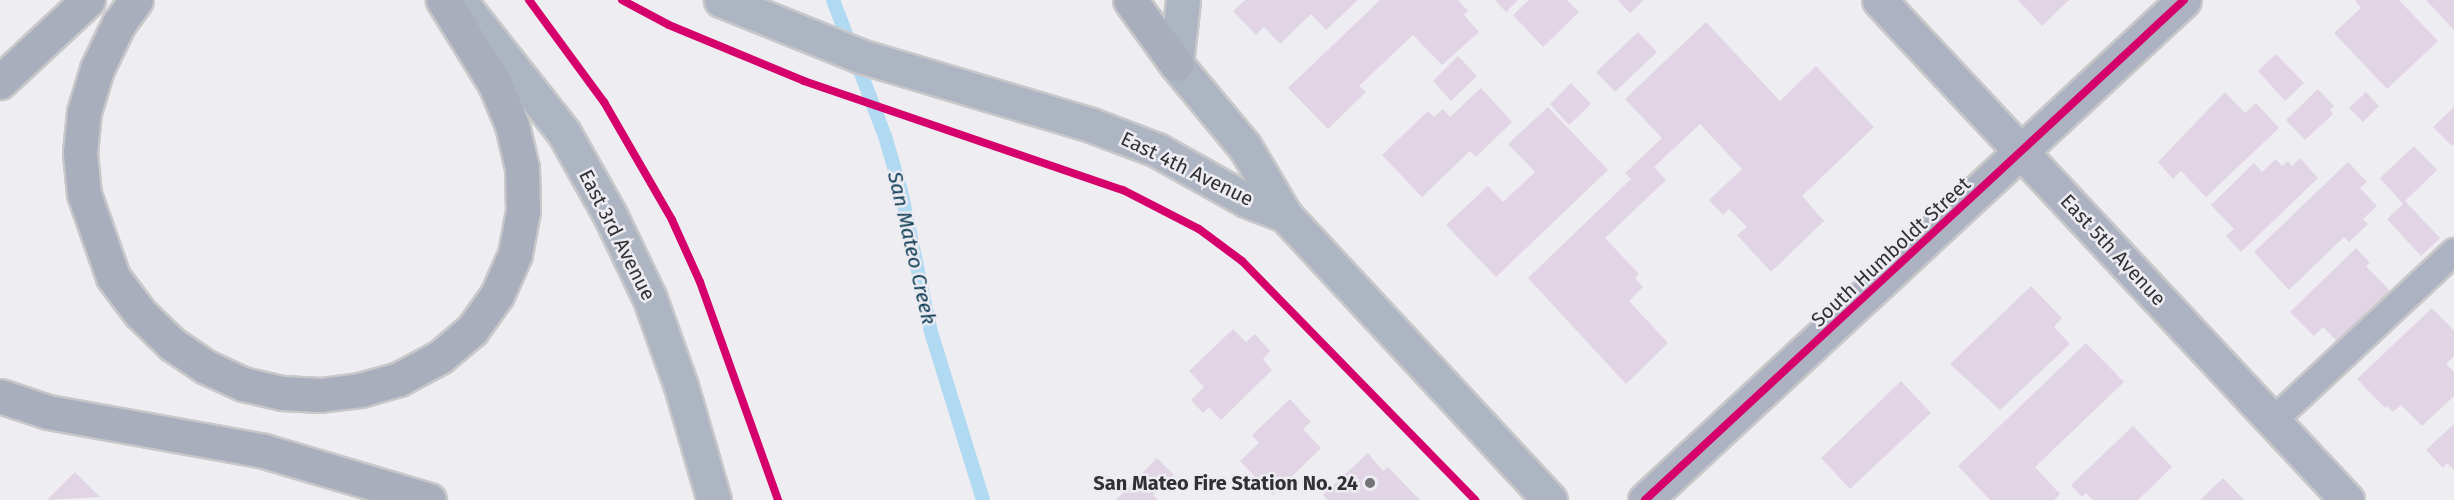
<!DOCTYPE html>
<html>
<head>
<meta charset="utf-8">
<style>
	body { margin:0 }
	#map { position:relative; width:2454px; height:500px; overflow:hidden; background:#eeedf1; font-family:"Fira Sans",sans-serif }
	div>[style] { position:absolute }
	.stream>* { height:14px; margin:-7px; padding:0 7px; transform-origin:7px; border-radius:7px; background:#b0d9f2 }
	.building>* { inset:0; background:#e1d5e5 }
	.roads { filter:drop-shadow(2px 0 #c8c8ca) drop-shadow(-2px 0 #c8c8ca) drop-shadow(0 2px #c8c8ca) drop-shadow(0 -2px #c8c8ca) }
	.service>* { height:26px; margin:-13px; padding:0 13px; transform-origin:13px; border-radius:13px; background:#acb2c1 }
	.minor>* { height:33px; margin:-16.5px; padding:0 16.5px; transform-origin:16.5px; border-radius:16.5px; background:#acb2c1 }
	.primary>* { height:33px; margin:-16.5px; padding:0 16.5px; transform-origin:16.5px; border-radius:16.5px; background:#adb4c2 }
	.motorway>* { height:33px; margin:-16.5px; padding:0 16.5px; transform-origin:16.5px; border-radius:16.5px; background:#a8aebc }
	.cycleway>* { height:8px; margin:-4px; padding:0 4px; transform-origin:4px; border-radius:4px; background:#d6006c }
	.dots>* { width:16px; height:16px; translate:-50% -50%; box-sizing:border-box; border:3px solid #edecf2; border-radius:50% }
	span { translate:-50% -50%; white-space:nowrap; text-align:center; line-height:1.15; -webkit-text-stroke:5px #edecf2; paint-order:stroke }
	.street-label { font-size:20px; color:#313133 }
	.poi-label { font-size:20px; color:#313133; font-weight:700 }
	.right { translate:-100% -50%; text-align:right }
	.water-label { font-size:21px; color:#0d3d54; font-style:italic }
</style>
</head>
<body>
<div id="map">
	<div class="stream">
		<div style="left:833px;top:0;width:146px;rotate:69.1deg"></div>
		<div style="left:885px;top:136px;width:57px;rotate:73.8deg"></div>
		<div style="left:901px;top:191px;width:144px;rotate:78deg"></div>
		<div style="left:931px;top:332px;width:176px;rotate:72.8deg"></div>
	</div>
	<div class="building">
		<div style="clip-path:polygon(1245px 0,1358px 0,1326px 30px,1311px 14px,1280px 44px,1264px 27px,1256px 35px,1233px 11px)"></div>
		<div style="clip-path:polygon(1380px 0,1458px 0,1468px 11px,1464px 15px,1479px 32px,1442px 65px,1413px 35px,1359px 86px,1366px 92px,1328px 129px,1288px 88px)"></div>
		<div style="clip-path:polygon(1495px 0,1518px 0,1506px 12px)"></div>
		<div style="clip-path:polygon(1529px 0,1567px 0,1579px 12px,1543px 47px,1513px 15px)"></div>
		<div style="clip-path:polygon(1618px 0,1644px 0,1630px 13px)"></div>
		<div style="clip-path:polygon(2018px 0,2069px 0,2042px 26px)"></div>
		<div style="clip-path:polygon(2355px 0,2399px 0,2438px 41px,2387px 89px,2334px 33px,2361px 8px)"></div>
		<div style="clip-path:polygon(2426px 0,2454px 0,2454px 30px)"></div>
		<div style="clip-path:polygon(1706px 22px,1780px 101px,1816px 66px,1874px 127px,1802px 196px,1824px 221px,1771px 272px,1737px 235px,1747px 227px,1729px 209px,1723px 215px,1709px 200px,1742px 169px,1700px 124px,1654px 167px,1666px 180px,1605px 238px,1639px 274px,1635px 278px,1643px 287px,1629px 301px,1668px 343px,1626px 384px,1528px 278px,1631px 179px,1625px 173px,1662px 138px,1625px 99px)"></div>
		<div style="clip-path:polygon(1638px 32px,1657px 52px,1615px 92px,1596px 72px)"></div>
		<div style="clip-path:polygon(2276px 54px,2304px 83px,2285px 101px,2258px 71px)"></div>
		<div style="clip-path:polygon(1458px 56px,1477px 76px,1451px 101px,1433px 81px)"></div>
		<div style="clip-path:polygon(1571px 83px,1591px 104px,1569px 125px,1550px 104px)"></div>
		<div style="clip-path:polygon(1481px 88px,1512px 122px,1476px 157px,1470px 151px,1422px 197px,1382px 155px,1428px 111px,1434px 117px,1443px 109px,1450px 117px)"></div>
		<div style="clip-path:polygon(2318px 89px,2334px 106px,2330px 110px,2333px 114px,2305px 140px,2286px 120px)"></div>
		<div style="clip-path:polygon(2225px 92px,2245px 113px,2256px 103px,2279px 128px,2206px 197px,2181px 171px,2173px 179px,2158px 162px)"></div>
		<div style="clip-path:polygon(2366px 92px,2379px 106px,2363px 122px,2349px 108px)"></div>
		<div style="clip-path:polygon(1548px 107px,1608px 170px,1496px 277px,1446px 225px,1488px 186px,1503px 202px,1535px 172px,1508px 144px)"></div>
		<div style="clip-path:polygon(2454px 107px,2454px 144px,2452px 146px,2433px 127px)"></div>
		<div style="clip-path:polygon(2414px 146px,2437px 170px,2405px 201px,2440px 238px,2421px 256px,2387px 219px,2403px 204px,2380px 178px)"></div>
		<div style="clip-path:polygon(2300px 158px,2318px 178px,2241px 252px,2226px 236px,2234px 229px,2211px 205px,2254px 163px,2262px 172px,2276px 159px,2282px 166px,2288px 161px,2292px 166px)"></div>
		<div style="clip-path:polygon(2348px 162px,2367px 182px,2360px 188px,2377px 206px,2363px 219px,2368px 224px,2349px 242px,2344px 237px,2289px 290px,2254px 252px)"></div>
		<div style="clip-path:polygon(2356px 248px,2370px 263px,2366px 266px,2392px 293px,2339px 343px,2323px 327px,2314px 336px,2290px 312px)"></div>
		<div style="clip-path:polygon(2031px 286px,2062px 318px,2054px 327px,2070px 344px,2000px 410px,1950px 364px)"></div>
		<div style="clip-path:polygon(2432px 308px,2454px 331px,2454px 356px,2446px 364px,2454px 372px,2454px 396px,2422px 426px,2401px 405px,2393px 412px,2387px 406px,2385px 408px,2357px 379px)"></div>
		<div style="clip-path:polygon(1233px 329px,1246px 342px,1255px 334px,1270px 351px,1263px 359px,1272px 370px,1221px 420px,1209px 407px,1203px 413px,1191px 400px,1204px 387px,1189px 371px)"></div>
		<div style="clip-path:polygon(2086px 343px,2124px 382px,2035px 467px,2060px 494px,2054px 500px,1990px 500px,1958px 466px)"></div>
		<div style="clip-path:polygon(1901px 381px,1931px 413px,1850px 489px,1821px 458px)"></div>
		<div style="clip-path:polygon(1290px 399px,1311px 422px,1303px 429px,1321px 448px,1273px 495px,1240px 461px,1259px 443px,1252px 435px)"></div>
		<div style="clip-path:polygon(2454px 424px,2454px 470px,2447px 463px,2443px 468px,2426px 450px)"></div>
		<div style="clip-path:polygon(2133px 426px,2172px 467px,2138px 500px,2093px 500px,2086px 493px,2082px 497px,2071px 485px)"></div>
		<div style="clip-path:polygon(1368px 453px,1383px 471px,1388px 467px,1420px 500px,1328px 500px,1323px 495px)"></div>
		<div style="clip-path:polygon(1157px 458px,1174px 475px,1153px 495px,1158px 500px,1116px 500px)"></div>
		<div style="clip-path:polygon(75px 472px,100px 497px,47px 500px)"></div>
		<div style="clip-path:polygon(2223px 478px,2244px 500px,2200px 500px)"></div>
	</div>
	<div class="roads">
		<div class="service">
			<div style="left:2273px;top:421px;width:248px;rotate:-43deg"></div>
		</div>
		<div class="minor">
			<div style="left:1879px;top:0;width:685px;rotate:46.89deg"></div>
			<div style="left:1645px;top:500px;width:735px;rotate:-42.85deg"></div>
		</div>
		<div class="primary">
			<div style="left:459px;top:0;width:169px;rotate:51.7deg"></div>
			<div style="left:564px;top:133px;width:94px;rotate:60.7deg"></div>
			<div style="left:610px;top:215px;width:93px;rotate:64.5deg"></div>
			<div style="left:650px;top:299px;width:92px;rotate:70.4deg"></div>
			<div style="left:681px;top:386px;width:119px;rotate:73.9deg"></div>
			<div style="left:721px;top:0;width:150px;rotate:21.9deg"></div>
			<div style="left:860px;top:56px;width:241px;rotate:16.6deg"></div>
			<div style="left:1091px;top:125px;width:71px;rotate:20.7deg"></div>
			<div style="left:1157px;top:150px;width:102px;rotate:29.3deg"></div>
			<div style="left:1246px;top:200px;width:42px;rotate:21deg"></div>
			<div style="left:1285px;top:215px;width:389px;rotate:47.1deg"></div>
			<div style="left:1183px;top:0;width:64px;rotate:96.2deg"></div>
			<div style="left:1176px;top:64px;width:108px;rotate:50.3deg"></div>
			<div style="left:1245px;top:147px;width:79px;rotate:59.5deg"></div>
		</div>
		<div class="motorway">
			<div style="left:136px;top:0;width:29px;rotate:126deg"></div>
			<div style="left:119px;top:23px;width:51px;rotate:115.6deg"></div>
			<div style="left:97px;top:69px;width:45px;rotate:106.8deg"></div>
			<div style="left:84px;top:112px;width:41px;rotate:95.6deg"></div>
			<div style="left:80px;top:153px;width:41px;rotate:84.4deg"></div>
			<div style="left:84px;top:194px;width:88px;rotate:70.7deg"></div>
			<div style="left:113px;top:277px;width:45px;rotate:53.1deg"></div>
			<div style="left:140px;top:313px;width:45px;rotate:44.1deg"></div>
			<div style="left:172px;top:344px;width:41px;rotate:34.1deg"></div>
			<div style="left:206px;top:367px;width:41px;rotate:24.7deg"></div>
			<div style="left:243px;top:384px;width:40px;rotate:13deg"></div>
			<div style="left:282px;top:393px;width:38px;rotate:3deg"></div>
			<div style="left:320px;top:395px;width:40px;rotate:-7.1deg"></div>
			<div style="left:360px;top:390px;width:41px;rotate:-15.8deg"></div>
			<div style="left:399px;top:379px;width:47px;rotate:-28.2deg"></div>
			<div style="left:440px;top:357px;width:42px;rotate:-40.2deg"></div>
			<div style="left:472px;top:330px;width:43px;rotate:-54.5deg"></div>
			<div style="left:497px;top:295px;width:45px;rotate:-66.3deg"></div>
			<div style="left:515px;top:254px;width:44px;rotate:-79.5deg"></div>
			<div style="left:523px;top:211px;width:43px;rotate:-91.3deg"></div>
			<div style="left:522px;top:168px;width:44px;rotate:-103.1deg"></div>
			<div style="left:512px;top:125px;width:44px;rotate:-112.5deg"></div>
			<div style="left:495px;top:84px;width:99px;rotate:-121.8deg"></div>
			<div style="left:1130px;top:0;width:79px;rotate:54.3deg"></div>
			<div style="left:0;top:82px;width:120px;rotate:-43deg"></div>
			<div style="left:0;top:396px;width:51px;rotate:18.4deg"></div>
			<div style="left:48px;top:412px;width:219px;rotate:10.2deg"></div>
			<div style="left:264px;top:451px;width:172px;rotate:16.5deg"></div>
		</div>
	</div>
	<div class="cycleway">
		<div style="left:529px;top:0;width:127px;rotate:53.7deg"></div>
		<div style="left:604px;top:102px;width:136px;rotate:60deg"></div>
		<div style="left:672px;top:220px;width:68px;rotate:65.7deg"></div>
		<div style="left:700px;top:282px;width:232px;rotate:70.3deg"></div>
		<div style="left:622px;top:0;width:53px;rotate:28deg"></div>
		<div style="left:669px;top:25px;width:146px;rotate:22.5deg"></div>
		<div style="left:804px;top:81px;width:337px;rotate:18.9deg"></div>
		<div style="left:1123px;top:190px;width:85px;rotate:27.2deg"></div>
		<div style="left:1199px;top:229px;width:54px;rotate:36.7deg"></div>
		<div style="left:1242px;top:261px;width:334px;rotate:45.7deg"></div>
		<div style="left:1645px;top:500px;width:735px;rotate:-42.85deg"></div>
	</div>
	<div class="dots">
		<div style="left:1370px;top:483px;background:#737376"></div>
	</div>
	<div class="street-label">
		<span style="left:1187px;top:169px;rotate:26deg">East 4th Avenue</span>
		<span style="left:617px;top:235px;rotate:63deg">East 3rd Avenue</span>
		<span style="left:2113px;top:250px;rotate:47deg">East 5th Avenue</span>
		<span style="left:1891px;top:252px;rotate:-43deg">South Humboldt Street</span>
	</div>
	<div class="poi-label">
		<span class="right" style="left:1358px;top:483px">San Mateo Fire Station No. 24</span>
	</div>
	<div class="water-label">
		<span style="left:912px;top:248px;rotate:77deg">San Mateo Creek</span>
	</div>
</div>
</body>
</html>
